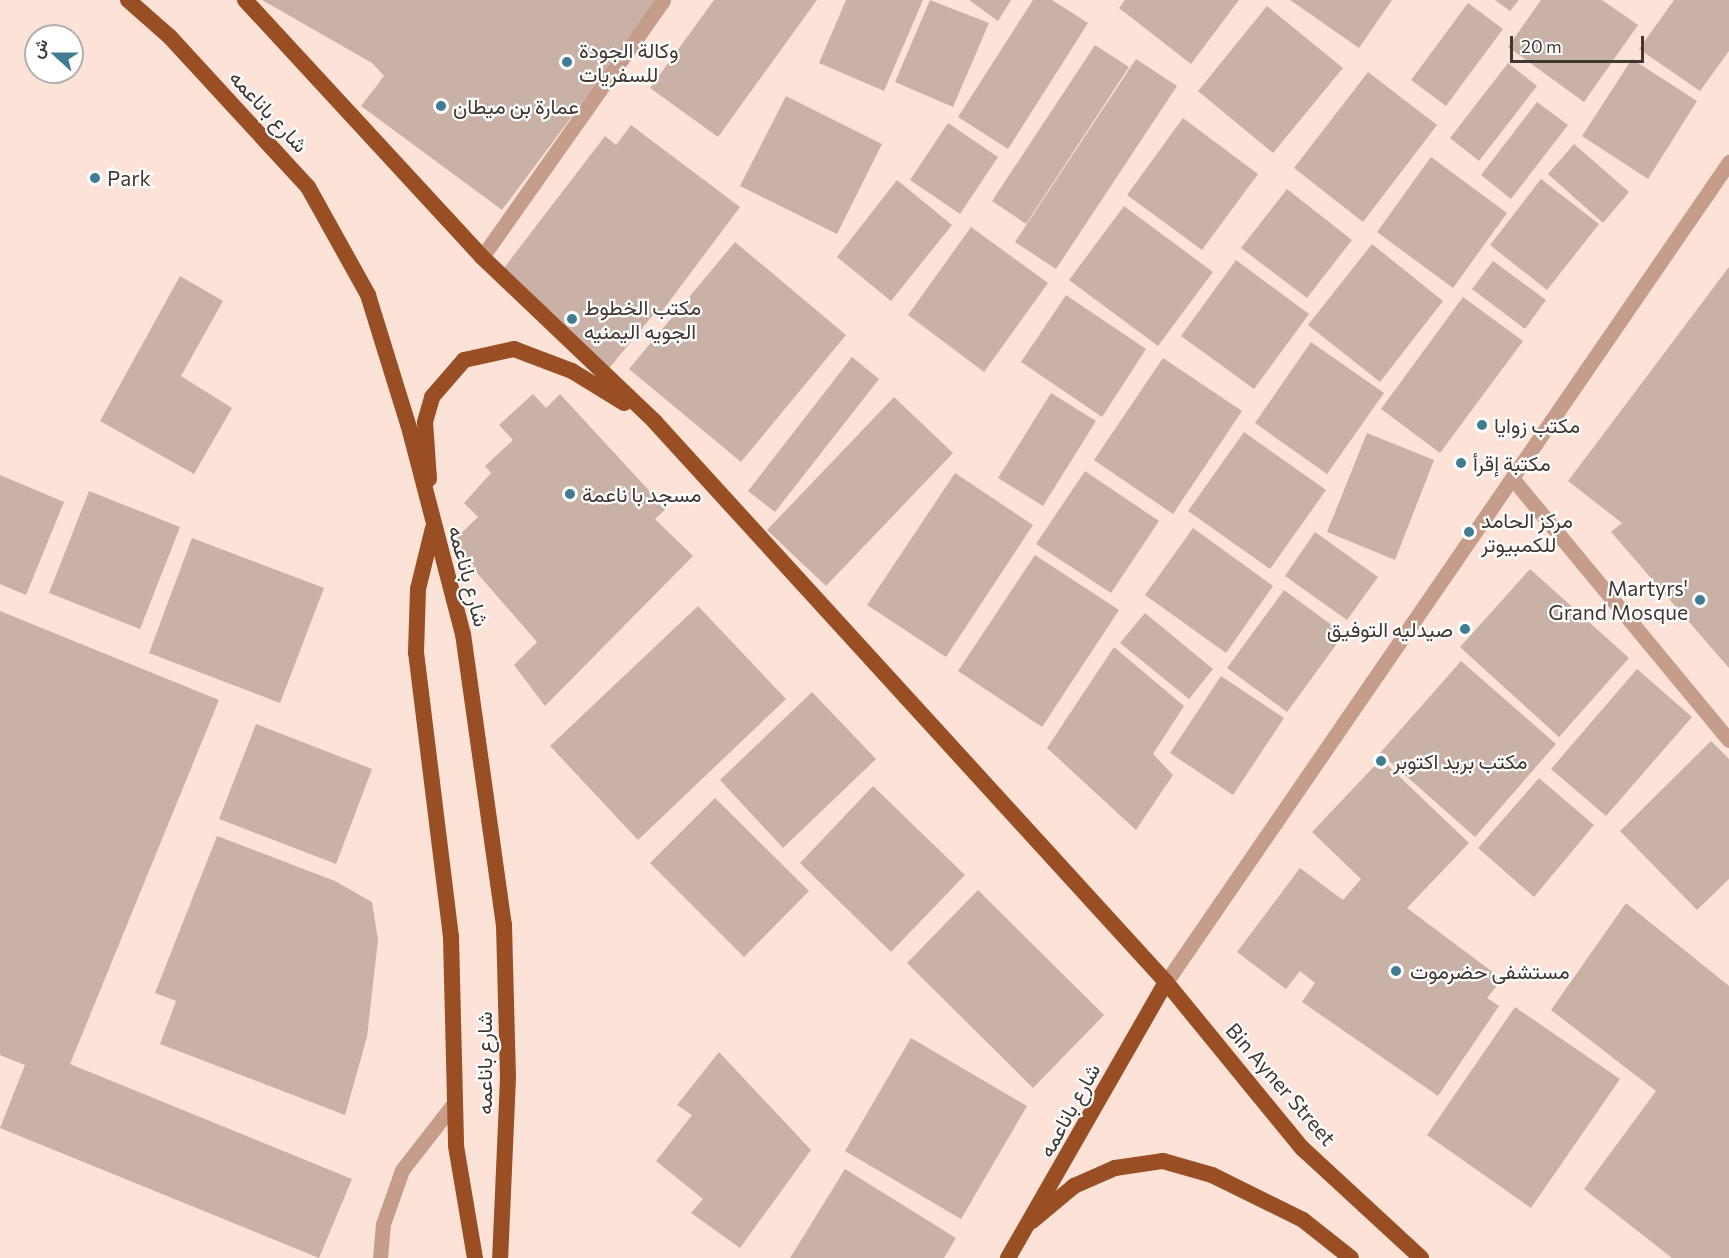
<!DOCTYPE html>
<html>
<head>
<meta charset="utf-8">
<style>
	body { margin:0 }
	#map { position:relative; width:1729px; height:1258px; overflow:hidden; background:#fde3d7; font-family:Commissioner,Vazirmatn,sans-serif }
	div>[style] { position:absolute }
	.building>* { inset:0; background:#cab1a6 }
	.minor>* { height:15px; margin:-7.5px; padding:0 7.5px; transform-origin:7.5px; border-radius:7.5px; background:#c69d8a }
	.tertiary>* { height:15px; margin:-7.5px; padding:0 7.5px; transform-origin:7.5px; border-radius:7.5px; background:#c69d8a }
	.trunk>* { height:16px; margin:-8px; padding:0 8px; transform-origin:8px; border-radius:8px; background:#9a4e23 }
	.dots>* { width:16px; height:16px; translate:-50% -50%; box-sizing:border-box; border:3px solid #fff; border-radius:50% }
	span { translate:-50% -50%; white-space:nowrap; text-align:center; line-height:1.15; -webkit-text-stroke:4.5px #fff; paint-order:stroke }
	.poi-label { font-size:21px; color:#413733 }
	.left { translate:0 -50%; text-align:left }
	.right { translate:-100% -50%; text-align:right }
	.street-label { font-size:21px; color:#413733 }
	.north { position:absolute; left:24px; top:24px; width:60px; height:60px; box-sizing:border-box; background:#fff; border:2px solid #b3afad; border-radius:50%; rotate:291deg; font-size:16px; font-weight:700; line-height:24px; text-align:center; color:#413733 }
	.north::after { content:''; display:block; margin:auto; width:21px; height:27px; background:#407c93; clip-path:polygon(50% 0,100% 100%,50% 72%,0 100%) }
	.scale { position:absolute; left:1510px; top:36px; width:134px; height:27px; box-sizing:border-box; border:3px solid #413733; border-top:0; padding-left:8px; font-size:18px; line-height:21px; white-space:nowrap; color:#413733; -webkit-text-stroke:4px #fff; paint-order:stroke }
</style>
</head>
<body>
<div id="map">
	<div class="building">
		<div style="clip-path:polygon(262px 0,659px 0,502px 210px,361px 106px,384px 76px,372px 63px)"></div>
		<div style="clip-path:polygon(714px 0,817px 0,718px 137px,650px 88px)"></div>
		<div style="clip-path:polygon(846px 0,923px 0,884px 91px,819px 63px)"></div>
		<div style="clip-path:polygon(930px 0,989px 23px,953px 107px,895px 82px)"></div>
		<div style="clip-path:polygon(969px 0,1011px 0,998px 21px)"></div>
		<div style="clip-path:polygon(1033px 0,1052px 0,1088px 23px,1008px 149px,958px 117px)"></div>
		<div style="clip-path:polygon(1125px 0,1239px 0,1191px 64px,1119px 8px)"></div>
		<div style="clip-path:polygon(1290px 0,1392px 0,1359px 48px)"></div>
		<div style="clip-path:polygon(1495px 0,1519px 0,1510px 11px)"></div>
		<div style="clip-path:polygon(1541px 0,1602px 0,1638px 25px,1584px 102px,1508px 47px)"></div>
		<div style="clip-path:polygon(1674px 0,1729px 0,1729px 51px,1700px 91px,1639px 49px)"></div>
		<div style="clip-path:polygon(1468px 3px,1503px 29px,1446px 106px,1411px 80px)"></div>
		<div style="clip-path:polygon(1267px 6px,1343px 68px,1273px 153px,1198px 91px)"></div>
		<div style="clip-path:polygon(1095px 45px,1129px 67px,1026px 224px,992px 201px)"></div>
		<div style="clip-path:polygon(1136px 59px,1177px 86px,1056px 269px,1015px 242px)"></div>
		<div style="clip-path:polygon(1632px 59px,1697px 101px,1648px 179px,1582px 136px)"></div>
		<div style="clip-path:polygon(1508px 63px,1537px 86px,1479px 161px,1450px 138px)"></div>
		<div style="clip-path:polygon(1368px 72px,1437px 125px,1363px 222px,1294px 168px)"></div>
		<div style="clip-path:polygon(786px 96px,882px 144px,837px 234px,740px 186px)"></div>
		<div style="clip-path:polygon(1537px 102px,1568px 125px,1511px 199px,1481px 175px)"></div>
		<div style="clip-path:polygon(1183px 118px,1258px 174px,1202px 250px,1127px 195px)"></div>
		<div style="clip-path:polygon(948px 123px,998px 157px,960px 214px,910px 180px)"></div>
		<div style="clip-path:polygon(631px 125px,740px 207px,657px 318px,653px 315px,606px 372px,497px 277px,605px 136px,616px 145px)"></div>
		<div style="clip-path:polygon(1574px 144px,1629px 192px,1603px 223px,1548px 174px)"></div>
		<div style="clip-path:polygon(1431px 157px,1507px 213px,1453px 288px,1377px 232px)"></div>
		<div style="clip-path:polygon(1541px 179px,1599px 224px,1547px 290px,1490px 245px)"></div>
		<div style="clip-path:polygon(897px 180px,952px 225px,891px 301px,837px 257px)"></div>
		<div style="clip-path:polygon(1287px 189px,1352px 240px,1307px 298px,1241px 248px)"></div>
		<div style="clip-path:polygon(1124px 206px,1213px 272px,1158px 346px,1069px 280px)"></div>
		<div style="clip-path:polygon(971px 227px,1048px 283px,984px 372px,908px 315px)"></div>
		<div style="clip-path:polygon(735px 242px,846px 335px,741px 462px,629px 369px)"></div>
		<div style="clip-path:polygon(1372px 244px,1443px 301px,1380px 382px,1308px 325px)"></div>
		<div style="clip-path:polygon(1236px 260px,1309px 314px,1254px 389px,1181px 336px)"></div>
		<div style="clip-path:polygon(1493px 261px,1546px 300px,1525px 329px,1472px 289px)"></div>
		<div style="clip-path:polygon(1729px 267px,1729px 668px,1611px 532px,1622px 523px,1568px 481px)"></div>
		<div style="clip-path:polygon(180px 276px,223px 301px,181px 376px,232px 408px,194px 474px,100px 421px)"></div>
		<div style="clip-path:polygon(1066px 295px,1146px 349px,1102px 417px,1021px 362px)"></div>
		<div style="clip-path:polygon(1463px 297px,1523px 341px,1440px 453px,1381px 409px)"></div>
		<div style="clip-path:polygon(1311px 342px,1384px 393px,1327px 474px,1255px 423px)"></div>
		<div style="clip-path:polygon(852px 357px,879px 379px,775px 512px,748px 491px)"></div>
		<div style="clip-path:polygon(1163px 358px,1242px 411px,1173px 514px,1094px 460px)"></div>
		<div style="clip-path:polygon(1051px 393px,1096px 421px,1043px 506px,998px 478px)"></div>
		<div style="clip-path:polygon(533px 394px,546px 408px,560px 394px,666px 509px,655px 519px,693px 556px,545px 706px,514px 665px,537px 642px,451px 543px,478px 517px,464px 503px,491px 473px,485px 466px,513px 440px,499px 425px)"></div>
		<div style="clip-path:polygon(894px 397px,953px 453px,826px 586px,767px 530px)"></div>
		<div style="clip-path:polygon(1244px 432px,1326px 490px,1270px 569px,1188px 511px)"></div>
		<div style="clip-path:polygon(1367px 433px,1434px 460px,1395px 560px,1327px 532px)"></div>
		<div style="clip-path:polygon(1085px 471px,1159px 521px,1111px 593px,1036px 544px)"></div>
		<div style="clip-path:polygon(955px 473px,1033px 525px,946px 657px,867px 605px)"></div>
		<div style="clip-path:polygon(0 475px,64px 502px,26px 595px,0 584px)"></div>
		<div style="clip-path:polygon(89px 491px,180px 527px,140px 629px,49px 593px)"></div>
		<div style="clip-path:polygon(1193px 528px,1273px 586px,1226px 653px,1145px 595px)"></div>
		<div style="clip-path:polygon(1315px 532px,1378px 577px,1347px 620px,1285px 576px)"></div>
		<div style="clip-path:polygon(192px 538px,324px 588px,280px 703px,149px 653px)"></div>
		<div style="clip-path:polygon(1035px 555px,1119px 610px,1042px 727px,958px 671px)"></div>
		<div style="clip-path:polygon(1530px 569px,1629px 658px,1559px 737px,1460px 647px)"></div>
		<div style="clip-path:polygon(1284px 590px,1344px 634px,1287px 712px,1227px 668px)"></div>
		<div style="clip-path:polygon(698px 606px,786px 699px,638px 840px,550px 746px)"></div>
		<div style="clip-path:polygon(0 611px,219px 700px,70px 1064px,352px 1179px,319px 1258px,0 1128px,25px 1065px,0 1055px)"></div>
		<div style="clip-path:polygon(1145px 613px,1213px 669px,1189px 699px,1120px 643px)"></div>
		<div style="clip-path:polygon(1114px 647px,1184px 706px,1153px 754px,1173px 775px,1136px 830px,1047px 748px)"></div>
		<div style="clip-path:polygon(1461px 661px,1556px 744px,1475px 837px,1380px 753px)"></div>
		<div style="clip-path:polygon(1637px 669px,1692px 717px,1606px 816px,1551px 769px)"></div>
		<div style="clip-path:polygon(1221px 676px,1284px 718px,1233px 795px,1170px 753px)"></div>
		<div style="clip-path:polygon(812px 692px,876px 759px,783px 848px,720px 780px)"></div>
		<div style="clip-path:polygon(256px 724px,372px 769px,336px 864px,219px 819px)"></div>
		<div style="clip-path:polygon(1711px 741px,1729px 759px,1729px 879px,1697px 910px,1620px 831px)"></div>
		<div style="clip-path:polygon(1381px 759px,1469px 843px,1407px 908px,1502px 979px,1487px 998px,1499px 1006px,1438px 1096px,1302px 1002px,1315px 983px,1300px 971px,1286px 989px,1237px 952px,1300px 868px,1343px 900px,1361px 879px,1312px 832px)"></div>
		<div style="clip-path:polygon(1539px 778px,1594px 825px,1534px 897px,1478px 848px)"></div>
		<div style="clip-path:polygon(873px 786px,965px 875px,891px 952px,800px 863px)"></div>
		<div style="clip-path:polygon(715px 798px,809px 891px,744px 957px,650px 863px)"></div>
		<div style="clip-path:polygon(217px 836px,335px 881px,372px 902px,378px 940px,367px 1037px,345px 1115px,160px 1044px,176px 1001px,155px 993px)"></div>
		<div style="clip-path:polygon(978px 890px,1104px 1015px,1033px 1088px,907px 963px)"></div>
		<div style="clip-path:polygon(1626px 903px,1729px 986px,1729px 1258px,1672px 1258px,1584px 1189px,1656px 1091px,1551px 1010px)"></div>
		<div style="clip-path:polygon(1515px 1007px,1620px 1079px,1531px 1208px,1427px 1135px)"></div>
		<div style="clip-path:polygon(911px 1038px,1027px 1106px,961px 1219px,845px 1151px)"></div>
		<div style="clip-path:polygon(719px 1052px,811px 1150px,740px 1248px,691px 1213px,703px 1199px,656px 1161px,692px 1115px,677px 1105px)"></div>
		<div style="clip-path:polygon(845px 1169px,956px 1238px,944px 1258px,790px 1258px)"></div>
	</div>
	<div class="minor">
		<div style="left:482px;top:257px;width:314px;rotate:-54.8deg"></div>
		<div style="left:1512px;top:478px;width:340px;rotate:50.4deg"></div>
		<div style="left:380px;top:1258px;width:34px;rotate:-85deg"></div>
		<div style="left:383px;top:1224px;width:57px;rotate:-70.6deg"></div>
		<div style="left:402px;top:1170px;width:86px;rotate:-52.1deg"></div>
	</div>
	<div class="tertiary">
		<div style="left:1166px;top:982px;width:995px;rotate:-55.53deg"></div>
	</div>
	<div class="trunk">
		<div style="left:128px;top:0;width:56px;rotate:41.4deg"></div>
		<div style="left:170px;top:37px;width:204px;rotate:47.4deg"></div>
		<div style="left:308px;top:187px;width:124px;rotate:60.9deg"></div>
		<div style="left:368px;top:295px;width:142px;rotate:72.8deg"></div>
		<div style="left:410px;top:431px;width:210px;rotate:75.4deg"></div>
		<div style="left:463px;top:634px;width:294px;rotate:82deg"></div>
		<div style="left:504px;top:925px;width:153px;rotate:88.5deg"></div>
		<div style="left:508px;top:1078px;width:180px;rotate:92.5deg"></div>
		<div style="left:245px;top:0;width:350px;rotate:47.3deg"></div>
		<div style="left:482px;top:257px;width:239px;rotate:43.6deg"></div>
		<div style="left:655px;top:422px;width:758px;rotate:47.62deg"></div>
		<div style="left:1166px;top:982px;width:215px;rotate:50.7deg"></div>
		<div style="left:1302px;top:1148px;width:162px;rotate:42.7deg"></div>
		<div style="left:429px;top:479px;width:57px;rotate:-94deg"></div>
		<div style="left:425px;top:422px;width:26px;rotate:-74deg"></div>
		<div style="left:432px;top:397px;width:49px;rotate:-49.1deg"></div>
		<div style="left:464px;top:360px;width:51px;rotate:-12.4deg"></div>
		<div style="left:514px;top:349px;width:62px;rotate:20.8deg"></div>
		<div style="left:572px;top:371px;width:61px;rotate:31.6deg"></div>
		<div style="left:433px;top:528px;width:63px;rotate:103.8deg"></div>
		<div style="left:418px;top:589px;width:63px;rotate:91.8deg"></div>
		<div style="left:416px;top:652px;width:287px;rotate:83deg"></div>
		<div style="left:451px;top:937px;width:209px;rotate:88.6deg"></div>
		<div style="left:456px;top:1146px;width:114px;rotate:80.4deg"></div>
		<div style="left:1032px;top:1221px;width:55px;rotate:-39.8deg"></div>
		<div style="left:1074px;top:1186px;width:45px;rotate:-23.7deg"></div>
		<div style="left:1115px;top:1168px;width:49px;rotate:-8.3deg"></div>
		<div style="left:1163px;top:1161px;width:51px;rotate:15.9deg"></div>
		<div style="left:1212px;top:1175px;width:102px;rotate:26.3deg"></div>
		<div style="left:1303px;top:1220px;width:61px;rotate:38.4deg"></div>
		<div style="left:1008px;top:1258px;width:318px;rotate:-60.2deg"></div>
	</div>
	<div class="dots">
		<div style="left:567px;top:62px;background:#407c93"></div>
		<div style="left:441px;top:106px;background:#407c93"></div>
		<div style="left:95px;top:178px;background:#407c93"></div>
		<div style="left:572px;top:319px;background:#407c93"></div>
		<div style="left:1482px;top:425px;background:#407c93"></div>
		<div style="left:1461px;top:463px;background:#407c93"></div>
		<div style="left:570px;top:494px;background:#407c93"></div>
		<div style="left:1469px;top:532px;background:#407c93"></div>
		<div style="left:1700px;top:600px;background:#407c93"></div>
		<div style="left:1465px;top:629px;background:#407c93"></div>
		<div style="left:1381px;top:761px;background:#407c93"></div>
		<div style="left:1396px;top:971px;background:#407c93"></div>
	</div>
	<div class="poi-label">
		<span class="left" style="left:579px;top:62px">وكالة الجودة<br>للسفريات</span>
		<span class="left" style="left:453px;top:106px">عمارة بن ميطان</span>
		<span class="left" style="left:107px;top:178px">Park</span>
		<span class="left" style="left:584px;top:319px">مكتب الخطوط<br>الجويه اليمنيه</span>
		<span class="left" style="left:1494px;top:425px">مكتب زوايا</span>
		<span class="left" style="left:1473px;top:463px">مكتبة إقرأ</span>
		<span class="left" style="left:582px;top:494px">مسجد با ناعمة</span>
		<span class="left" style="left:1481px;top:532px">مركز الحامد<br>للكمبيوتر</span>
		<span class="right" style="left:1688px;top:600px">Martyrs'<br>Grand Mosque</span>
		<span class="right" style="left:1453px;top:629px">صيدليه التوفيق</span>
		<span class="left" style="left:1393px;top:761px">مكتب بريد اكتوبر</span>
		<span class="left" style="left:1410px;top:971px">مستشفى حضرموت</span>
	</div>
	<div class="street-label">
		<span style="left:269px;top:111px;rotate:47deg">شارع باناعمه</span>
		<span style="left:469px;top:576px;rotate:75deg">شارع باناعمه</span>
		<span style="left:484px;top:1063px;rotate:-90deg">شارع باناعمه</span>
		<span style="left:1281px;top:1084px;rotate:49deg">Bin Ayner Street</span>
		<span style="left:1069px;top:1110px;rotate:-61deg">شارع باناعمه</span>
	</div>
	<div class="north">ش</div>
	<div class="scale">20 m</div>
</div>
</body>
</html>
